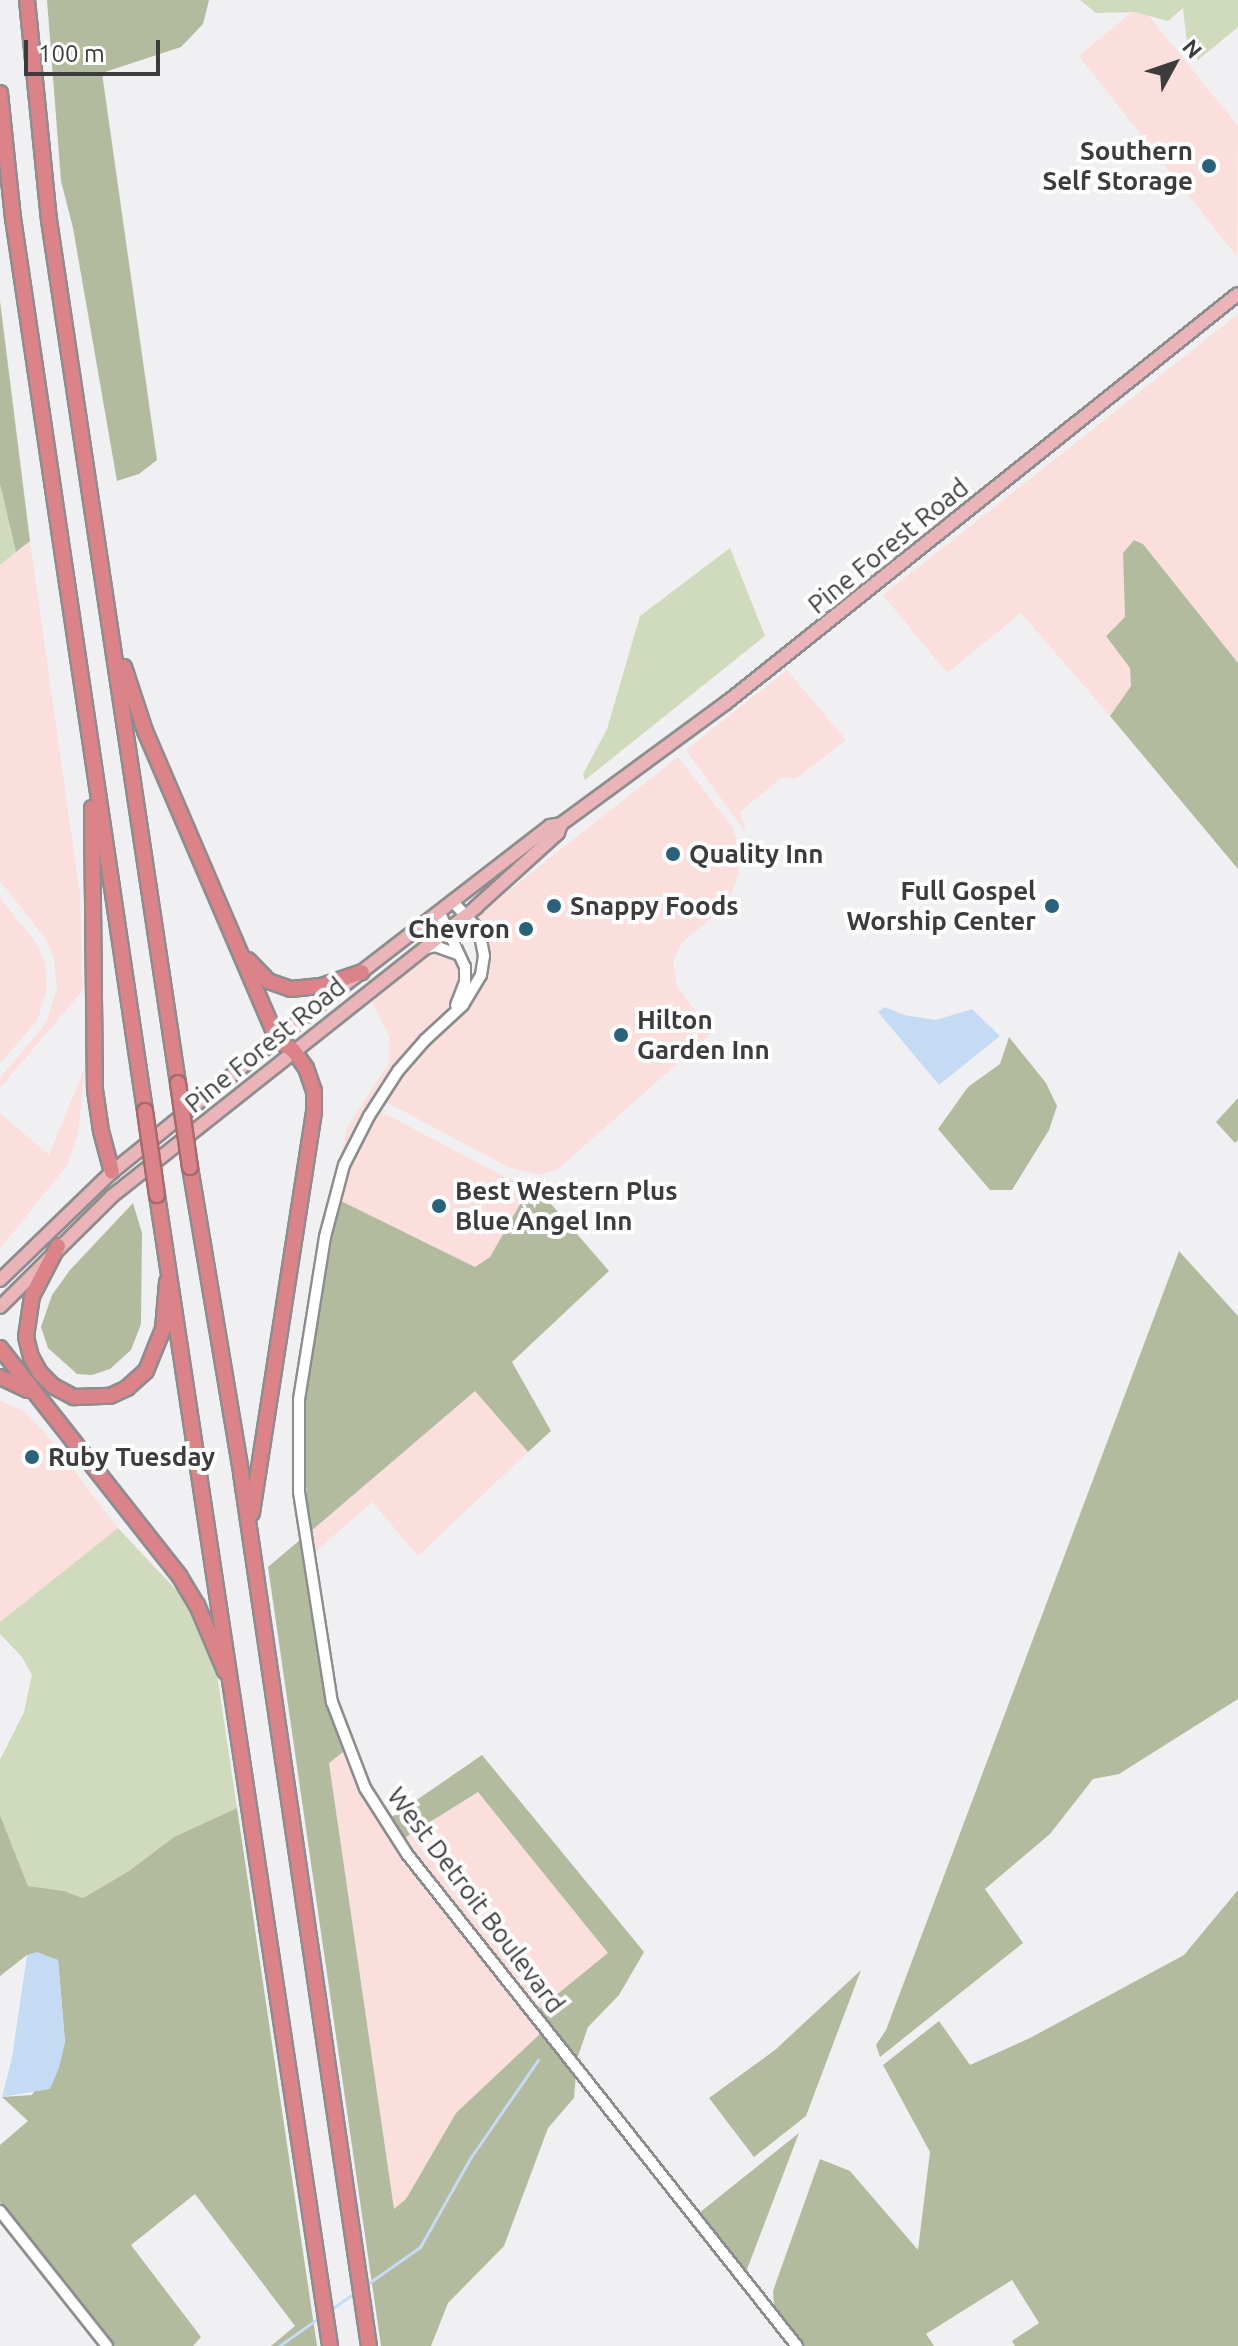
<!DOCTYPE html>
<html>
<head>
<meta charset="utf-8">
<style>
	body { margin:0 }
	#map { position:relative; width:1238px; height:2346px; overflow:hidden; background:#f0f0f2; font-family:Ubuntu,sans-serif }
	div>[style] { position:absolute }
	.commercial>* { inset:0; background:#fadfdd }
	.green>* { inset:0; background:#d0dabc }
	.forest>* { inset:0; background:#b2bb9e }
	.water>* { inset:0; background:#c5dbf4 }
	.stream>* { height:3px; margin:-1.5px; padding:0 1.5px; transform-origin:1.5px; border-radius:1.5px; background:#c5dbf4 }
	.roads { filter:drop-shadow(2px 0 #8c8d8e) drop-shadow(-2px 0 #8c8d8e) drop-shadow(0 2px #8c8d8e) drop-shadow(0 -2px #8c8d8e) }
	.minor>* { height:10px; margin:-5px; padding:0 5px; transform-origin:5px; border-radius:5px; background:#fff }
	.major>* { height:12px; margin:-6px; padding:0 6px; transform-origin:6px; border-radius:6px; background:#eab4b8 }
	.highway>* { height:14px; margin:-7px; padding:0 7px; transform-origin:7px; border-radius:7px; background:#dc8289 }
	.bridges { filter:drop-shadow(2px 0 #a46a6e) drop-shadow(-2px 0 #a46a6e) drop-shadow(0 2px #a46a6e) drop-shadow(0 -2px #a46a6e) }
	.highway-bridge>* { height:14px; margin:-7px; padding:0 7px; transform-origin:7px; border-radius:7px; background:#dc8289 }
	.dots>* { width:22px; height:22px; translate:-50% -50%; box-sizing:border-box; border:4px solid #fefeff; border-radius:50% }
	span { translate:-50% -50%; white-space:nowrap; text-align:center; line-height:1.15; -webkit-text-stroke:8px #fefeff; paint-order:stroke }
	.poi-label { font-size:26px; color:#3c3c3d; font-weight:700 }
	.right { translate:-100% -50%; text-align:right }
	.left { translate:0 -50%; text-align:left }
	.street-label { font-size:26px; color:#3c3c3d }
	.north { position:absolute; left:1134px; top:24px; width:80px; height:80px; -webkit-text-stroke:6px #fefeff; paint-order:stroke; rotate:50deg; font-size:22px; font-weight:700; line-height:32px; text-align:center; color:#3c3c3d }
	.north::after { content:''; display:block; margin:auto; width:28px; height:36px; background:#3c3c3d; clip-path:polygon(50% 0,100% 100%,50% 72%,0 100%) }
	.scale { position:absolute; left:24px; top:40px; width:136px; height:36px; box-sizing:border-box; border:4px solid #3c3c3d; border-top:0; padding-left:10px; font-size:24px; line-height:28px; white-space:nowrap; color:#3c3c3d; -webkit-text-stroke:6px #fefeff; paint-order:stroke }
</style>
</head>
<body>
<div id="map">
	<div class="commercial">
		<div style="clip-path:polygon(1140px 5px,1238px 126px,1237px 257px,1079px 56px)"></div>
		<div style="clip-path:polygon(1238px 314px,1238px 663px,1143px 544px,1135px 540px,1123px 554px,1125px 617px,1106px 635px,1130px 668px,1131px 686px,1110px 716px,1021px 613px,947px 673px,883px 595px)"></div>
		<div style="clip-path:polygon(30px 541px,80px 894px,83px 990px,0 1088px,0 1078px,46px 1023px,57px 988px,54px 959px,46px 939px,0 881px,0 565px)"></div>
		<div style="clip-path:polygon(787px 670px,846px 740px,797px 778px,781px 778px,740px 812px,746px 833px,686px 750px)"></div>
		<div style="clip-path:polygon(678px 757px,733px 828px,739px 847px,739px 873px,732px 892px,718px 912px,682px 943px,673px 961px,677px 986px,712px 1033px,558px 1169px,540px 1175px,508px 1167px,384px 1101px,428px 1043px,466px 1008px,485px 977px,487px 942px,475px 917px)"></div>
		<div style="clip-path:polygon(0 898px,37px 944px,45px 962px,47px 988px,38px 1019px,0 1064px)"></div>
		<div style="clip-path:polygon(434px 951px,453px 958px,460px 969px,454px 999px,381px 1088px,339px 1168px,347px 1127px,389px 1063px,389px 1036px,372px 1002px)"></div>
		<div style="clip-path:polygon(85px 1067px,78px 1133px,68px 1164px,0 1249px,0 1113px,49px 1155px)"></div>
		<div style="clip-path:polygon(378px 1110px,503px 1176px,531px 1185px,547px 1184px,524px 1197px,490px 1257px,475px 1267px,339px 1200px,349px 1166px)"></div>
		<div style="clip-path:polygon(475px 1391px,528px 1452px,418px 1556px,372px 1502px,313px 1554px,310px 1532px)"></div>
		<div style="clip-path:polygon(0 1401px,24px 1411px,45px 1433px,118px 1528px,0 1622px)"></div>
		<div style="clip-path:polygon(343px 1752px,358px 1788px,390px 1839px,542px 2032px,456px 2113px,406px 2199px,394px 2210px,329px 1762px)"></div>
		<div style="clip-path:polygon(478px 1792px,609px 1953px,539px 2009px,550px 2025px,403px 1839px)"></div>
	</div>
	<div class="green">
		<div style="clip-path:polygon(1080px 0,1238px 0,1238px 27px,1198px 60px,1187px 44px,1183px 8px,1168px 21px,1135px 12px,1096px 13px)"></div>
		<div style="clip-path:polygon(0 484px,16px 552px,0 565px)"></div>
		<div style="clip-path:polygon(730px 548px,765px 636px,585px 780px,583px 774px,607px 729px,640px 616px)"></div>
		<div style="clip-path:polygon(118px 1528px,181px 1595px,203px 1632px,215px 1661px,237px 1808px,174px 1837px,129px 1871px,83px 1898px,64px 1891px,28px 1886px,0 1815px,0 1760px,24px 1712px,32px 1675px,22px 1657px,0 1634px,0 1622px)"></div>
	</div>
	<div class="forest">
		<div style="clip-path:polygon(47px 0,209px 0,203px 24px,181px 47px,102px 73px,157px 460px,139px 474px,117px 481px,73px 228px,61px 181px)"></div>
		<div style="clip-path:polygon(0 301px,30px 541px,16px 552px,0 484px)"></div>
		<div style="clip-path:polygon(1134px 540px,1143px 544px,1238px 663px,1238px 869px,1110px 716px,1131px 686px,1130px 668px,1106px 636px,1125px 617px,1123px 553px)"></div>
		<div style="clip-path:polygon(1009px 1037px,1046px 1083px,1057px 1106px,1049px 1130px,1012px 1190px,990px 1190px,938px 1129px,968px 1087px,1000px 1064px)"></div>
		<div style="clip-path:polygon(1238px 1098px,1238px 1140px,1235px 1143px,1216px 1122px)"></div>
		<div style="clip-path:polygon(538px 1189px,609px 1271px,512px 1362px,551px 1431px,528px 1452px,475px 1391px,310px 1532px,305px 1473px,306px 1387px,339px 1200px,475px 1267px,490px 1257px,524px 1197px)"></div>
		<div style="clip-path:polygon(133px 1203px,142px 1233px,141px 1324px,131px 1350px,110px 1369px,92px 1375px,77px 1374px,48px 1348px,41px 1327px,52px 1295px,70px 1270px)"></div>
		<div style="clip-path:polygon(1179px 1251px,1238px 1316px,1238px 1699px,1119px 1774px,1093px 1779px,1050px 1834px,985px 1889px,1023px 1943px,880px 2057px,876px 2045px,886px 2030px)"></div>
		<div style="clip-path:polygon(301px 1539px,323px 1685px,343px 1752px,329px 1763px,394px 2209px,406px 2199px,456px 2113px,542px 2032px,576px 2074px,574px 2098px,548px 2128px,504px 2246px,448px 2303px,431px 2346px,381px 2346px,268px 1567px)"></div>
		<div style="clip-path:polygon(482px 1755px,644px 1952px,619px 1995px,588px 2027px,577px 2059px,539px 2009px,608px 1953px,478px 1792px,403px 1839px,389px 1819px)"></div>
		<div style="clip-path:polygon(237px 1808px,317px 2346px,271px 2346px,295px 2326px,195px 2194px,131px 2245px,201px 2337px,193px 2346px,114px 2346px,0 2202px,0 2145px,28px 2121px,2px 2097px,32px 2095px,65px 2042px,58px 1960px,27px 1955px,0 1976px,0 1815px,28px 1886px,64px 1891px,83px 1898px,129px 1871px,174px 1837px)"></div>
		<div style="clip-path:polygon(1238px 1890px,1238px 2346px,1015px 2346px,1012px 2341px,1039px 2323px,1012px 2280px,926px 2334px,934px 2346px,804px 2346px,774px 2308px,773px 2291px,820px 2159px,850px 2171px,918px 2250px,930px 2152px,883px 2065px,939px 2021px,970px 2065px,1030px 2038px,1184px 1955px)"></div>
		<div style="clip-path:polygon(861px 1970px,806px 2116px,754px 2157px,709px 2098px,775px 2050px)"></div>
		<div style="clip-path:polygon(799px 2133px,746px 2272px,699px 2213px)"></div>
	</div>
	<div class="water">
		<div style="clip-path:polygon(885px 1007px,904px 1015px,936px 1020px,972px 1009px,1000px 1036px,939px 1085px,878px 1012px)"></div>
		<div style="clip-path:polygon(37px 1952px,58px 1960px,65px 2042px,59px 2068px,50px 2089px,2px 2097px,12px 2058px,27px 1955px)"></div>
	</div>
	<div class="stream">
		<div style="left:366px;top:2285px;width:66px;rotate:-35.1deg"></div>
		<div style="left:420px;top:2247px;width:103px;rotate:-60.5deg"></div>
		<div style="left:471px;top:2157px;width:118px;rotate:-55.4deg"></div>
		<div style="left:330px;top:2310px;width:32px;rotate:-35deg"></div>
		<div style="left:279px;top:2346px;width:50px;rotate:-35.3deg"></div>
	</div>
	<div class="roads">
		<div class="minor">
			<div style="left:452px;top:901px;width:40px;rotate:47deg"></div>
			<div style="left:479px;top:930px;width:26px;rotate:79deg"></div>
			<div style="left:484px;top:956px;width:19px;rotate:99deg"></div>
			<div style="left:481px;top:975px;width:35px;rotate:121deg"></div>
			<div style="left:463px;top:1005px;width:52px;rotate:137.4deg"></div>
			<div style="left:425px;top:1040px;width:41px;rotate:131.1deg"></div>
			<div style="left:398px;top:1071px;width:54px;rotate:122.8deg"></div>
			<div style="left:369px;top:1116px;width:55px;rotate:117deg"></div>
			<div style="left:344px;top:1165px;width:74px;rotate:104.8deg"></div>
			<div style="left:325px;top:1237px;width:165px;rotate:99.1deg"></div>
			<div style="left:299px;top:1400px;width:92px;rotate:90deg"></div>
			<div style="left:299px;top:1492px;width:213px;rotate:81.1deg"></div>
			<div style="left:332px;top:1702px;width:92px;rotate:69deg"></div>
			<div style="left:365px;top:1788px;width:78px;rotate:57.5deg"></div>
			<div style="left:407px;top:1854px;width:628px;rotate:51.6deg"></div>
			<div style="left:439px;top:911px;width:62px;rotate:65.1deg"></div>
			<div style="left:465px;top:967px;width:15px;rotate:90deg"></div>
			<div style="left:465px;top:982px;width:25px;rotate:111deg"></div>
			<div style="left:424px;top:949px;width:11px;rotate:-15deg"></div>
			<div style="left:435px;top:946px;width:23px;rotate:20deg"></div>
			<div style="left:0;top:2211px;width:172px;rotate:51.6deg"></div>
		</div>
		<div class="major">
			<div style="left:0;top:1280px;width:156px;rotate:-44deg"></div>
			<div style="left:112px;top:1172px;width:274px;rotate:-38.9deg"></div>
			<div style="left:325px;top:1000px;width:284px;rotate:-37.7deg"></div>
			<div style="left:550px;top:826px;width:11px;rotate:-10deg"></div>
			<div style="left:561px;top:824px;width:205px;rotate:-36.3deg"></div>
			<div style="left:726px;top:703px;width:655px;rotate:-38.62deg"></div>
			<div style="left:0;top:1307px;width:158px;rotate:-44.7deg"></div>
			<div style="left:112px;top:1196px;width:465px;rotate:-38.4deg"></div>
			<div style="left:476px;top:907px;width:110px;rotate:-42.1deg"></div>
			<div style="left:558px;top:833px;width:9px;rotate:-72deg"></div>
		</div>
		<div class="highway">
			<div style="left:27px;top:0;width:221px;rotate:84.3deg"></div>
			<div style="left:49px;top:220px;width:873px;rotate:81.5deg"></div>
			<div style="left:0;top:93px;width:126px;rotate:84.1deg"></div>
			<div style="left:13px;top:218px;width:903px;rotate:81.59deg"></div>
			<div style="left:124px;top:667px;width:67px;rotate:71.8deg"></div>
			<div style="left:145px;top:731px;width:335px;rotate:66.8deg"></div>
			<div style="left:277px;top:1039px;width:19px;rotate:35deg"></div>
			<div style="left:293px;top:1050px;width:22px;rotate:54deg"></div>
			<div style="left:306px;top:1068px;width:24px;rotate:71deg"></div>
			<div style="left:314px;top:1091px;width:21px;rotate:90deg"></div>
			<div style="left:314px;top:1112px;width:406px;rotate:98.8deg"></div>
			<div style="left:92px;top:808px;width:282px;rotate:89.4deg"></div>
			<div style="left:95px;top:1090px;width:41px;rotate:81.7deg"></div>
			<div style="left:101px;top:1131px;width:42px;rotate:75deg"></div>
			<div style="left:248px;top:960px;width:29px;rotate:46deg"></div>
			<div style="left:268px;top:981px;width:24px;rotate:19deg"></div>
			<div style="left:291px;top:989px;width:30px;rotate:-6deg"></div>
			<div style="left:321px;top:986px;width:43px;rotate:-18.9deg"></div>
			<div style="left:190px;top:1167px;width:310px;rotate:80.5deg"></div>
			<div style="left:241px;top:1473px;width:882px;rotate:81.66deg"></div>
			<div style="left:157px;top:1195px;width:1164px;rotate:81.45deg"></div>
			<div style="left:58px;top:1246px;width:56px;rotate:117.5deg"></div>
			<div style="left:32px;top:1296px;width:41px;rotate:98.3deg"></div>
			<div style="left:26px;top:1337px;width:21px;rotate:76deg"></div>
			<div style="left:31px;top:1357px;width:18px;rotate:61deg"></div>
			<div style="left:40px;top:1373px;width:18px;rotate:45deg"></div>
			<div style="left:53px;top:1386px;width:24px;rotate:28deg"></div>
			<div style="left:74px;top:1397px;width:36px;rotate:-2deg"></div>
			<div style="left:110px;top:1396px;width:19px;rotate:-25deg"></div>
			<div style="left:127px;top:1388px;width:25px;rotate:-42deg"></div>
			<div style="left:146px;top:1371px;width:45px;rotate:-68deg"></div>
			<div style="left:163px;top:1329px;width:47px;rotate:-85.1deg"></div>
			<div style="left:0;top:1348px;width:291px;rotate:51.8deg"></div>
			<div style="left:180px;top:1577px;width:33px;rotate:59deg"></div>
			<div style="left:197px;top:1605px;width:72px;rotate:67deg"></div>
			<div style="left:0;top:1377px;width:31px;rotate:25deg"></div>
		</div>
	</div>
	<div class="bridges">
		<div class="highway-bridge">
			<div style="left:178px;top:1083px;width:85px;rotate:81.9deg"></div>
			<div style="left:145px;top:1111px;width:85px;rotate:81.9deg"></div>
		</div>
	</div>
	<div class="dots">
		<div style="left:1209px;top:166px;background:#28627b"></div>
		<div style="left:673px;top:854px;background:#28627b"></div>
		<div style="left:554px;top:906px;background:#28627b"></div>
		<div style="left:1052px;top:906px;background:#28627b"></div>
		<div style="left:526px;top:929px;background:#28627b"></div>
		<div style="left:621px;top:1035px;background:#28627b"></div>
		<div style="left:439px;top:1206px;background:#28627b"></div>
		<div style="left:32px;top:1457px;background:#28627b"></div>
	</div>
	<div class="poi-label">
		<span class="right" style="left:1193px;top:166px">Southern<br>Self Storage</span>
		<span class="left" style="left:689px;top:854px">Quality Inn</span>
		<span class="right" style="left:1036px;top:906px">Full Gospel<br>Worship Center</span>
		<span class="left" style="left:570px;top:906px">Snappy Foods</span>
		<span class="right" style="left:510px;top:929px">Chevron</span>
		<span class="left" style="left:637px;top:1035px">Hilton<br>Garden Inn</span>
		<span class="left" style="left:455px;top:1206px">Best Western Plus<br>Blue Angel Inn</span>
		<span class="left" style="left:48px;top:1457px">Ruby Tuesday</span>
	</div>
	<div class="street-label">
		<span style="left:888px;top:546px;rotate:-39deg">Pine Forest Road</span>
		<span style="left:265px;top:1045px;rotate:-39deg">Pine Forest Road</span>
		<span style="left:476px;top:1900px;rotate:53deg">West Detroit Boulevard</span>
	</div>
	<div class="north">N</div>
	<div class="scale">100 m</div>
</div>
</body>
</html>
